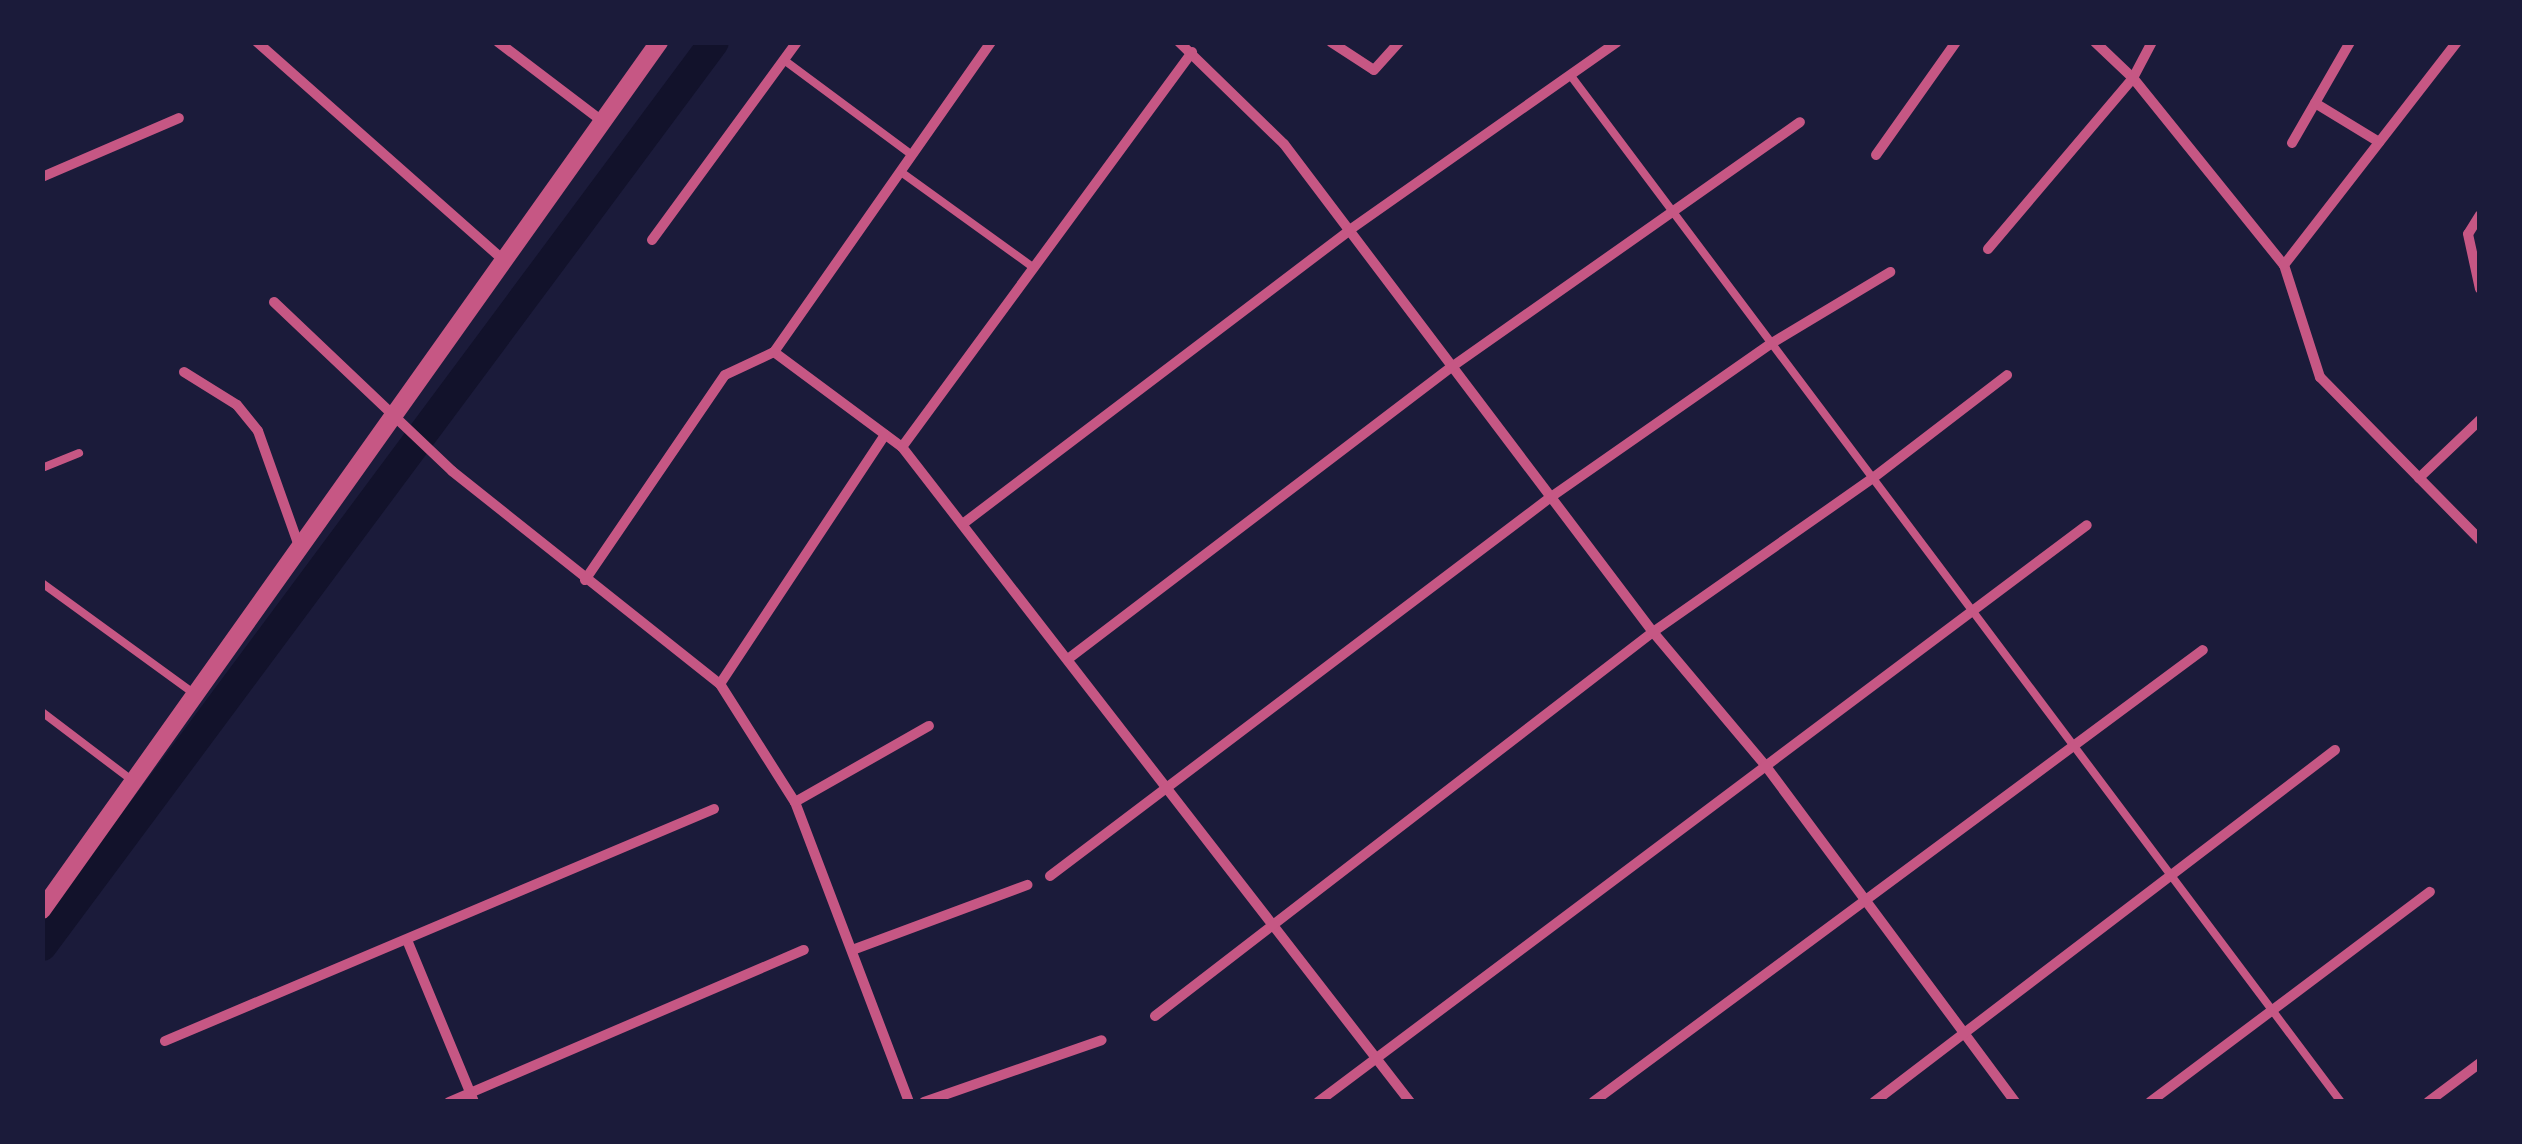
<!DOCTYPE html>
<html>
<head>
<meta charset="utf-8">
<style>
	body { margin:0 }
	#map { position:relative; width:2522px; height:1144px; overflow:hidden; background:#1b1b3a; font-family:"Varela Round",sans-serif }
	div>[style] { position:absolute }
	.canal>* { height:30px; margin:-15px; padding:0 15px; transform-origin:15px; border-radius:15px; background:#12122b }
	.service>* { height:8px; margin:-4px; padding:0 4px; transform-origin:4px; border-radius:4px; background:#c65784 }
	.minor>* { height:10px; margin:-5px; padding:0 5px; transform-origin:5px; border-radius:5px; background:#c65784 }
	.tertiary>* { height:18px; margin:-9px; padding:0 9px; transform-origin:9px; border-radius:9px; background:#c65784 }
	span { translate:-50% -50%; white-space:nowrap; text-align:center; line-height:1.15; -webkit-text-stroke:8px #1b1b3a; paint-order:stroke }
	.frame { position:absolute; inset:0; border:45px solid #1b1b3a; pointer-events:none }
</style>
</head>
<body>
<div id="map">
	<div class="canal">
		<div style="left:42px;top:946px;width:1126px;rotate:-53.37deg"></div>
	</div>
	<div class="service">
		<div style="left:784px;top:60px;width:159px;rotate:36.6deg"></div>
		<div style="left:1571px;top:76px;width:1283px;rotate:53.11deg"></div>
		<div style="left:901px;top:172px;width:164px;rotate:35.8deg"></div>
		<div style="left:42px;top:468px;width:40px;rotate:-22deg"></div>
		<div style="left:42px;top:583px;width:190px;rotate:36deg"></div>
		<div style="left:42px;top:712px;width:114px;rotate:37.2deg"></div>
	</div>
	<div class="minor">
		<div style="left:257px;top:42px;width:327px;rotate:41.5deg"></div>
		<div style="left:498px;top:42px;width:131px;rotate:37.2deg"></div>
		<div style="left:1179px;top:42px;width:146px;rotate:44.2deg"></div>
		<div style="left:1284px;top:144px;width:612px;rotate:52.91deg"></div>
		<div style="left:1653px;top:632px;width:174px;rotate:49.9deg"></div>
		<div style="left:1765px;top:765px;width:420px;rotate:53.4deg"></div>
		<div style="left:1331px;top:42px;width:51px;rotate:33.1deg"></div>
		<div style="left:1374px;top:70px;width:38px;rotate:-48deg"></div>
		<div style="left:2095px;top:42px;width:52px;rotate:43.5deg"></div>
		<div style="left:2133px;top:78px;width:240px;rotate:51.1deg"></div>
		<div style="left:2284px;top:265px;width:118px;rotate:72.2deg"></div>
		<div style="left:2320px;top:377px;width:228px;rotate:45.5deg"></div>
		<div style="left:2315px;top:103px;width:75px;rotate:31.4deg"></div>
		<div style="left:2292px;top:143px;width:116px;rotate:-60.1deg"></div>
		<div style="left:1876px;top:155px;width:138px;rotate:-54.7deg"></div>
		<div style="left:42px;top:177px;width:149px;rotate:-23.3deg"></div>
		<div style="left:2480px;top:215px;width:22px;rotate:122deg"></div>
		<div style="left:2468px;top:234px;width:56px;rotate:77.7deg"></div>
		<div style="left:652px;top:240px;width:245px;rotate:-53.8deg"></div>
		<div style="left:1988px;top:249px;width:224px;rotate:-49.7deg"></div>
		<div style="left:2133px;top:78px;width:41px;rotate:-62.2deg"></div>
		<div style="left:2284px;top:265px;width:282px;rotate:-52.2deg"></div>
		<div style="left:274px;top:302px;width:245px;rotate:43.5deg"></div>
		<div style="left:452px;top:471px;width:342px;rotate:38.5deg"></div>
		<div style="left:720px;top:684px;width:140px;rotate:57.6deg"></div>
		<div style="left:795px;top:802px;width:321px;rotate:69.2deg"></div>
		<div style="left:774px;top:352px;width:159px;rotate:36.6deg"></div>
		<div style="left:902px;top:447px;width:829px;rotate:52.2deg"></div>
		<div style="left:184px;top:372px;width:62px;rotate:31.9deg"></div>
		<div style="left:237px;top:405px;width:33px;rotate:51deg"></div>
		<div style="left:258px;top:431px;width:122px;rotate:70.4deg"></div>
		<div style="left:902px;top:447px;width:490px;rotate:-53.7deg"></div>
		<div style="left:2419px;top:478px;width:84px;rotate:-43.6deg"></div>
		<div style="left:964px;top:523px;width:486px;rotate:-37.2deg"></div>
		<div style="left:1351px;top:229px;width:325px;rotate:-35.1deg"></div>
		<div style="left:585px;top:580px;width:248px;rotate:-55.7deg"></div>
		<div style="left:725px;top:375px;width:54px;rotate:-25.1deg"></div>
		<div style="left:774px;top:352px;width:378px;rotate:-55deg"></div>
		<div style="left:1068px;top:659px;width:484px;rotate:-37.3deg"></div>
		<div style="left:1453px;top:366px;width:424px;rotate:-35.1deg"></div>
		<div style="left:720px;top:684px;width:299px;rotate:-56.5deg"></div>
		<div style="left:795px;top:802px;width:154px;rotate:-29.6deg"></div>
		<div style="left:1050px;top:876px;width:628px;rotate:-37.11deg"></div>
		<div style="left:1551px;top:497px;width:269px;rotate:-34.9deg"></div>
		<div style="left:1772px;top:343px;width:138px;rotate:-31deg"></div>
		<div style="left:407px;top:940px;width:175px;rotate:67.5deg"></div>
		<div style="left:855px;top:949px;width:184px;rotate:-20.4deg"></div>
		<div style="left:1155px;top:1016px;width:629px;rotate:-37.64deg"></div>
		<div style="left:1653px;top:632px;width:269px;rotate:-35deg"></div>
		<div style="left:1873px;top:478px;width:169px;rotate:-37.5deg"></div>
		<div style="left:165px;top:1041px;width:596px;rotate:-22.91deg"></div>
		<div style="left:449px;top:1102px;width:386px;rotate:-23.2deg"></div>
		<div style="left:924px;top:1102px;width:188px;rotate:-19.2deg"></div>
		<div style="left:1318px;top:1102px;width:961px;rotate:-36.88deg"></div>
		<div style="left:1593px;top:1102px;width:759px;rotate:-36.54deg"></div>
		<div style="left:1874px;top:1102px;width:580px;rotate:-37.36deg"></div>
		<div style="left:2150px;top:1102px;width:350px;rotate:-36.9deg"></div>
		<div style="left:2428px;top:1102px;width:65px;rotate:-36.9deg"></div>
	</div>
	<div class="tertiary">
		<div style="left:42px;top:910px;width:1065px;rotate:-54.59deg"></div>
	</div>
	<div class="frame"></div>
</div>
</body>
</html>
